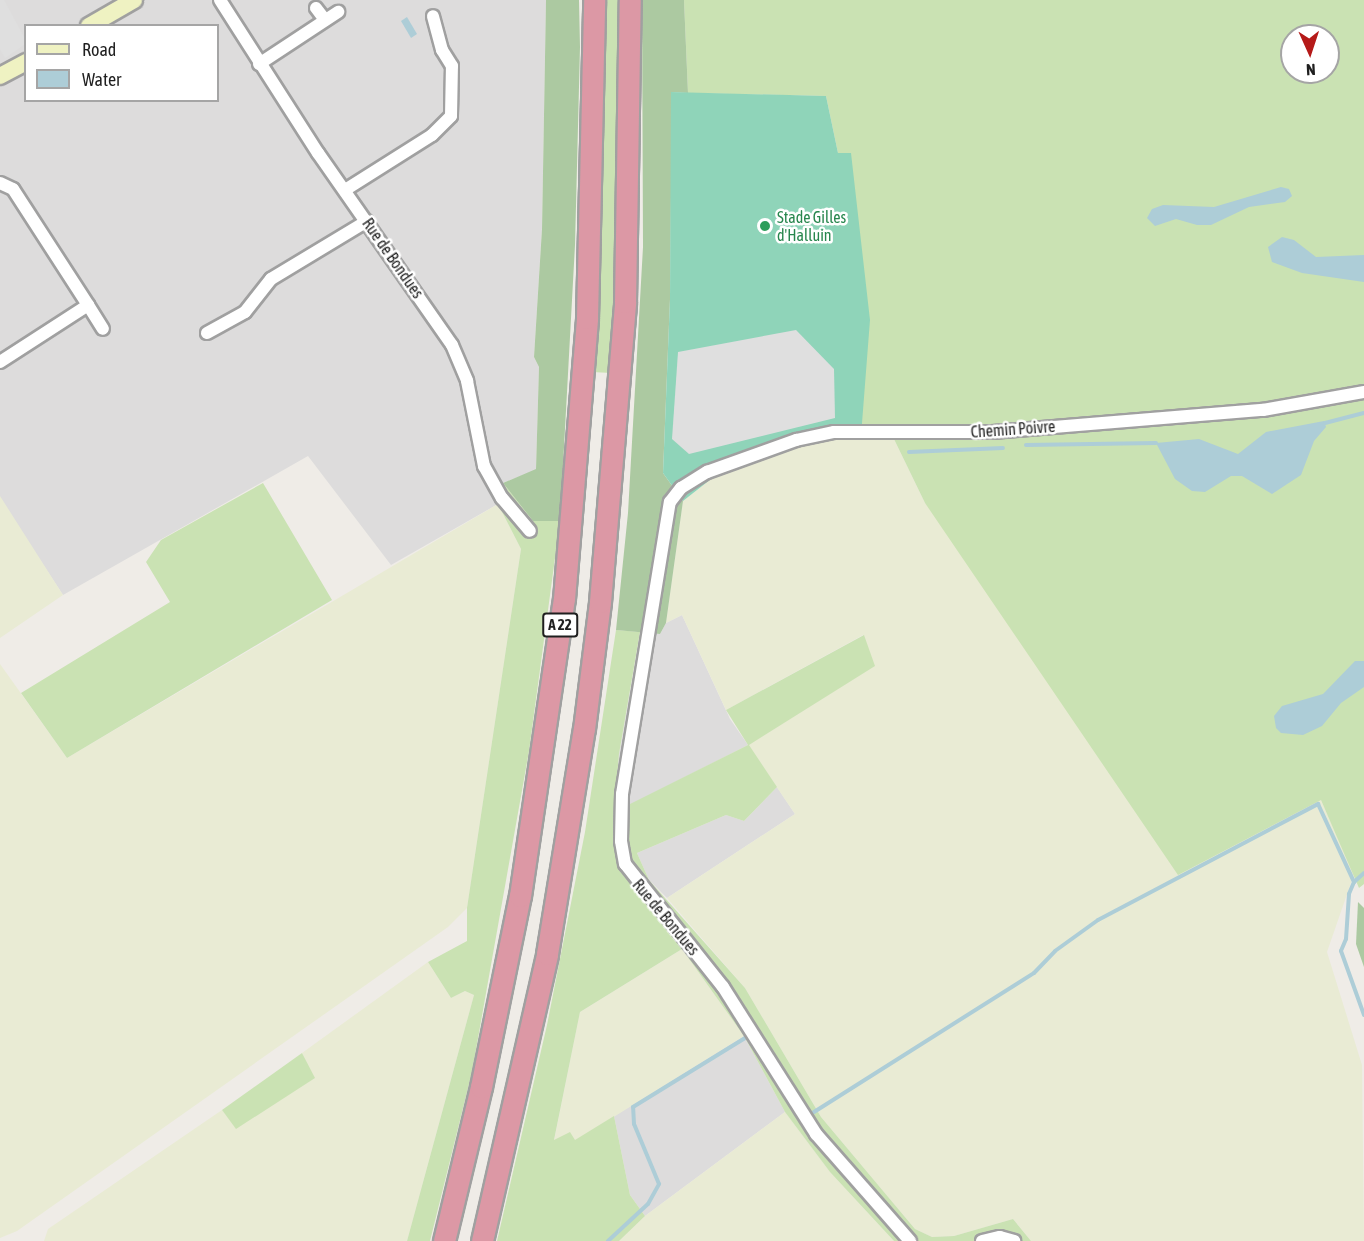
<!DOCTYPE html>
<html>
<head>
<meta charset="utf-8">
<style>
	body { margin:0 }
	#map { position:relative; width:1364px; height:1241px; overflow:hidden; background:#efece7; font-family:"Asap Condensed",sans-serif }
	div>[style] { position:absolute }
	.residential>* { inset:0; background:#dddcdc }
	.farmland>* { inset:0; background:#e9ebd4 }
	.grass>* { inset:0; background:#cae2b3 }
	.forest>* { inset:0; background:#acc9a1 }
	.pitch>* { inset:0; background:#8fd4b9 }
	.parking>* { inset:0; background:#dfdfdf }
	.water>* { inset:0; background:#adcdd7 }
	.stream>* { height:4px; margin:-2px; padding:0 2px; transform-origin:2px; border-radius:2px; background:#adcdd7 }
	.roads { filter:drop-shadow(2px 0 #a0a0a0) drop-shadow(-2px 0 #a0a0a0) drop-shadow(0 2px #a0a0a0) drop-shadow(0 -2px #a0a0a0) }
	.street>* { height:12px; margin:-6px; padding:0 6px; transform-origin:6px; border-radius:6px; background:#fff }
	.secondary>* { height:16px; margin:-8px; padding:0 8px; transform-origin:8px; border-radius:8px; background:#eff2c2 }
	.highway>* { height:21px; margin:-10.5px; padding:0 10.5px; transform-origin:10.5px; border-radius:10.5px; background:#dc98a5 }
	.dots>* { width:16px; height:16px; translate:-50% -50%; box-sizing:border-box; border:3px solid #fff; border-radius:50% }
	span { translate:-50% -50%; white-space:nowrap; text-align:center; line-height:1.15; -webkit-text-stroke:5px #fff; paint-order:stroke }
	.shield-label span { padding:2px 4px; background:#fff; border:2px solid; border-radius:4px; -webkit-text-stroke-width:0 }
	.shield-label { font-size:15px; color:#1f1f1f; font-weight:700 }
	.leisure-label { font-size:16px; color:#27864d }
	.left { translate:0 -50%; text-align:left }
	.street-label { font-size:16px; color:#1f1f1f }
	.legend { position:absolute; left:24px; top:24px; width:195px; height:78px; box-sizing:border-box; background:#fff; border:2px solid #a5a5a5; margin:0; padding:8px 10px; list-style:none; font-size:18px; color:#1f1f1f }
	.legend li { display:flex; align-items:center; gap:12px; height:30px }
	.legend b { width:30px; border:2px solid #a5a5a5 }
	.north { position:absolute; left:1280px; top:24px; width:60px; height:60px; box-sizing:border-box; background:#fff; border:2px solid #a5a5a5; border-radius:50%; rotate:177deg; font-size:16px; font-weight:700; line-height:24px; text-align:center; color:#1f1f1f }
	.north::after { content:''; display:block; margin:auto; width:21px; height:27px; background:#b51a19; clip-path:polygon(50% 0,100% 100%,50% 72%,0 100%) }
</style>
</head>
<body>
<div id="map">
	<div class="residential">
		<div style="clip-path:polygon(evenodd,0 0,546px 0,542px 229px,534px 357px,539px 367px,536px 470px,503px 483px,498px 504px,391px 565px,308px 456px,63px 595px,0 499px,0 0,26px 26px,218px 26px,218px 100px,26px 100px,26px 26px)"></div>
		<div style="clip-path:polygon(682px 615px,730px 719px,748px 745px,614px 813px,619px 754px,640px 632px,660px 634px,666px 623px)"></div>
		<div style="clip-path:polygon(777px 787px,795px 814px,667px 898px,649px 880px,637px 853px,726px 815px,744px 821px)"></div>
		<div style="clip-path:polygon(744px 1036px,785px 1112px,645px 1216px,630px 1195px,614px 1116px)"></div>
	</div>
	<div class="farmland">
		<div style="clip-path:polygon(861px 436px,893px 437px,925px 503px,1321px 800px,1354px 874px,1327px 952px,1362px 1065px,1364px 1241px,1031px 1241px,1013px 1219px,954px 1236px,932px 1237px,915px 1229px,821px 1117px,745px 988px,667px 898px,795px 814px,748px 745px,874px 666px,863px 635px,726px 710px,682px 615px,666px 623px,683px 501px,711px 479px,767px 456px,816px 440px)"></div>
		<div style="clip-path:polygon(0 496px,63px 595px,0 638px)"></div>
		<div style="clip-path:polygon(498px 504px,521px 549px,467px 908px,448px 927px,17px 1231px,0 1238px,0 664px,67px 758px)"></div>
		<div style="clip-path:polygon(682px 949px,744px 1036px,575px 1141px,554px 1141px,580px 1012px)"></div>
		<div style="clip-path:polygon(428px 962px,451px 998px,465px 991px,474px 995px,407px 1241px,44px 1241px,48px 1229px,222px 1110px,236px 1128px,314px 1078px,302px 1053px)"></div>
		<div style="clip-path:polygon(785px 1112px,830px 1172px,894px 1241px,619px 1241px,645px 1216px)"></div>
	</div>
	<div class="grass">
		<div style="clip-path:polygon(601px 0,622px 0,619px 223px,611px 373px,592px 372px,602px 142px)"></div>
		<div style="clip-path:polygon(evenodd,684px 0,1364px 0,1364px 884px,1359px 888px,1321px 800px,1178px 875px,925px 503px,893px 437px,861px 436px,850px 153px,838px 153px,826px 96px,688px 93px,684px 0,1292px 36px,1328px 36px,1328px 72px,1292px 72px,1292px 36px)"></div>
		<div style="clip-path:polygon(263px 483px,332px 600px,67px 758px,21px 693px,170px 602px,146px 562px,161px 540px)"></div>
		<div style="clip-path:polygon(503px 483px,533px 521px,560px 521px,529px 751px,472px 1072px,430px 1241px,407px 1241px,474px 995px,465px 991px,451px 998px,428px 962px,467px 941px,467px 908px,521px 549px,498px 504px)"></div>
		<div style="clip-path:polygon(616px 630px,640px 632px,619px 754px,614px 812px,748px 745px,726px 710px,864px 635px,875px 666px,749px 745px,777px 787px,744px 821px,726px 815px,637px 853px,649px 880px,745px 988px,821px 1117px,915px 1229px,932px 1237px,954px 1236px,1013px 1219px,1031px 1241px,894px 1241px,830px 1172px,785px 1112px,744px 1036px,682px 949px,580px 1012px,554px 1140px,570px 1132px,575px 1140px,614px 1116px,630px 1195px,645px 1216px,619px 1241px,497px 1241px,547px 1025px,585px 832px)"></div>
		<div style="clip-path:polygon(302px 1053px,315px 1078px,236px 1129px,222px 1110px)"></div>
	</div>
	<div class="forest">
		<div style="clip-path:polygon(546px 0,579px 0,580px 47px,575px 245px,560px 521px,533px 521px,503px 483px,536px 469px,539px 367px,534px 357px,542px 229px)"></div>
		<div style="clip-path:polygon(642px 0,684px 0,688px 93px,672px 92px,670px 299px,663px 473px,683px 501px,666px 623px,660px 634px,616px 630px,628px 513px,643px 247px)"></div>
		<div style="clip-path:polygon(1358px 902px,1364px 908px,1364px 967px,1356px 944px)"></div>
	</div>
	<div class="pitch">
		<div style="clip-path:polygon(671px 92px,826px 96px,838px 153px,851px 153px,870px 320px,861px 436px,816px 440px,767px 456px,711px 479px,683px 501px,663px 473px,670px 299px)"></div>
	</div>
	<div class="parking">
		<div style="clip-path:polygon(0 0,4px 0,25px 39px,25px 44px,5px 58px,0 49px)"></div>
		<div style="clip-path:polygon(796px 330px,834px 369px,835px 418px,689px 454px,672px 439px,678px 352px)"></div>
	</div>
	<div class="water">
		<div style="clip-path:polygon(407px 17px,417px 34px,411px 38px,401px 21px)"></div>
		<div style="clip-path:polygon(1281px 187px,1289px 189px,1292px 196px,1285px 202px,1249px 207px,1211px 225px,1197px 225px,1176px 219px,1155px 226px,1147px 218px,1152px 209px,1163px 205px,1214px 207px)"></div>
		<div style="clip-path:polygon(1282px 237px,1294px 240px,1316px 257px,1364px 255px,1364px 282px,1302px 273px,1272px 262px,1268px 247px)"></div>
		<div style="clip-path:polygon(1324px 421px,1326px 427px,1314px 441px,1301px 475px,1272px 494px,1242px 476px,1231px 476px,1205px 492px,1192px 491px,1175px 479px,1156px 443px,1199px 439px,1238px 454px,1266px 432px)"></div>
		<div style="clip-path:polygon(1355px 661px,1364px 661px,1364px 687px,1341px 703px,1322px 726px,1303px 735px,1281px 733px,1276px 728px,1274px 716px,1282px 706px,1323px 694px)"></div>
	</div>
	<div class="stream">
		<div style="left:1325px;top:423px;width:40px;rotate:-14.4deg"></div>
		<div style="left:1026px;top:445px;width:130px;rotate:-0.9deg"></div>
		<div style="left:909px;top:452px;width:94px;rotate:-2.4deg"></div>
		<div style="left:1364px;top:873px;width:13px;rotate:138deg"></div>
		<div style="left:1354px;top:882px;width:13px;rotate:113deg"></div>
		<div style="left:1349px;top:894px;width:45px;rotate:93.8deg"></div>
		<div style="left:1346px;top:939px;width:13px;rotate:113deg"></div>
		<div style="left:1341px;top:951px;width:68px;rotate:70.2deg"></div>
		<div style="left:814px;top:1112px;width:260px;rotate:-32.3deg"></div>
		<div style="left:1034px;top:973px;width:30px;rotate:-46deg"></div>
		<div style="left:1055px;top:951px;width:53px;rotate:-35.8deg"></div>
		<div style="left:1098px;top:920px;width:249px;rotate:-27.8deg"></div>
		<div style="left:1318px;top:804px;width:86px;rotate:65.2deg"></div>
		<div style="left:608px;top:1241px;width:54px;rotate:-42.8deg"></div>
		<div style="left:648px;top:1204px;width:23px;rotate:-61deg"></div>
		<div style="left:659px;top:1184px;width:65px;rotate:-112.6deg"></div>
		<div style="left:634px;top:1124px;width:17px;rotate:-93deg"></div>
		<div style="left:633px;top:1107px;width:134px;rotate:-31.6deg"></div>
	</div>
	<div class="roads">
		<div class="street">
			<div style="left:220px;top:0;width:182px;rotate:57.4deg"></div>
			<div style="left:318px;top:153px;width:234px;rotate:55.1deg"></div>
			<div style="left:452px;top:345px;width:39px;rotate:67deg"></div>
			<div style="left:467px;top:381px;width:87px;rotate:78.7deg"></div>
			<div style="left:484px;top:466px;width:37px;rotate:61deg"></div>
			<div style="left:502px;top:498px;width:43px;rotate:49.7deg"></div>
			<div style="left:316px;top:8px;width:15px;rotate:53deg"></div>
			<div style="left:259px;top:64px;width:95px;rotate:-33.4deg"></div>
			<div style="left:0;top:183px;width:14px;rotate:25deg"></div>
			<div style="left:13px;top:189px;width:138px;rotate:57.1deg"></div>
			<div style="left:345px;top:190px;width:103px;rotate:-32.3deg"></div>
			<div style="left:432px;top:135px;width:27px;rotate:-45deg"></div>
			<div style="left:451px;top:116px;width:50px;rotate:-88.9deg"></div>
			<div style="left:452px;top:66px;width:19px;rotate:-122deg"></div>
			<div style="left:442px;top:50px;width:35px;rotate:-105deg"></div>
			<div style="left:207px;top:333px;width:43px;rotate:-28.9deg"></div>
			<div style="left:245px;top:312px;width:42px;rotate:-51.8deg"></div>
			<div style="left:271px;top:279px;width:112px;rotate:-31.1deg"></div>
			<div style="left:0;top:362px;width:105px;rotate:-32.9deg"></div>
			<div style="left:88px;top:305px;width:28px;rotate:58deg"></div>
			<div style="left:910px;top:1241px;width:142px;rotate:-131.3deg"></div>
			<div style="left:816px;top:1134px;width:174px;rotate:-122.3deg"></div>
			<div style="left:723px;top:987px;width:157px;rotate:-128.5deg"></div>
			<div style="left:625px;top:864px;width:23px;rotate:-100deg"></div>
			<div style="left:621px;top:841px;width:47px;rotate:-88.8deg"></div>
			<div style="left:622px;top:794px;width:296px;rotate:-80.7deg"></div>
			<div style="left:670px;top:502px;width:18px;rotate:-52deg"></div>
			<div style="left:681px;top:488px;width:31px;rotate:-32deg"></div>
			<div style="left:707px;top:472px;width:95px;rotate:-19.8deg"></div>
			<div style="left:796px;top:440px;width:39px;rotate:-12deg"></div>
			<div style="left:834px;top:432px;width:159px"></div>
			<div style="left:993px;top:432px;width:271px;rotate:-4.7deg"></div>
			<div style="left:1263px;top:410px;width:103px;rotate:-10.1deg"></div>
			<div style="left:982px;top:1241px;width:18px;rotate:-13deg"></div>
			<div style="left:1000px;top:1237px;width:15px;rotate:16deg"></div>
		</div>
		<div class="secondary">
			<div style="left:89px;top:26px;width:52px;rotate:-30deg"></div>
			<div style="left:0;top:76px;width:30px;rotate:-28deg"></div>
		</div>
		<div class="highway">
			<div style="left:444px;top:1241px;width:158px;rotate:-76.5deg"></div>
			<div style="left:481px;top:1087px;width:195px;rotate:-78.5deg"></div>
			<div style="left:520px;top:896px;width:300px;rotate:-81.6deg"></div>
			<div style="left:564px;top:599px;width:282px;rotate:-85.3deg"></div>
			<div style="left:587px;top:318px;width:318px;rotate:-88.7deg"></div>
			<div style="left:482px;top:1241px;width:294px;rotate:-77.2deg"></div>
			<div style="left:547px;top:954px;width:228px;rotate:-80.7deg"></div>
			<div style="left:584px;top:729px;width:128px;rotate:-82.8deg"></div>
			<div style="left:600px;top:602px;width:301px;rotate:-85.2deg"></div>
			<div style="left:625px;top:302px;width:302px;rotate:-89.1deg"></div>
		</div>
	</div>
	<div class="dots">
		<div style="left:765px;top:226px;background:#2e9e5b"></div>
	</div>
	<div class="shield-label">
		<span style="left:560px;top:625px">A 22</span>
	</div>
	<div class="leisure-label">
		<span class="left" style="left:777px;top:226px">Stade Gilles<br>d'Halluin</span>
	</div>
	<div class="street-label">
		<span style="left:393px;top:258px;rotate:55deg">Rue de Bondues</span>
		<span style="left:1013px;top:429px;rotate:-4deg">Chemin Poivre</span>
		<span style="left:666px;top:917px;rotate:50deg">Rue de Bondues</span>
	</div>
	<ul class="legend">
	<li><b style="height:8px;background:#eff2c2"></b>Road</li>
	<li><b style="height:16px;background:#adcdd7"></b>Water</li>
	</ul>
	<div class="north">N</div>
</div>
</body>
</html>
